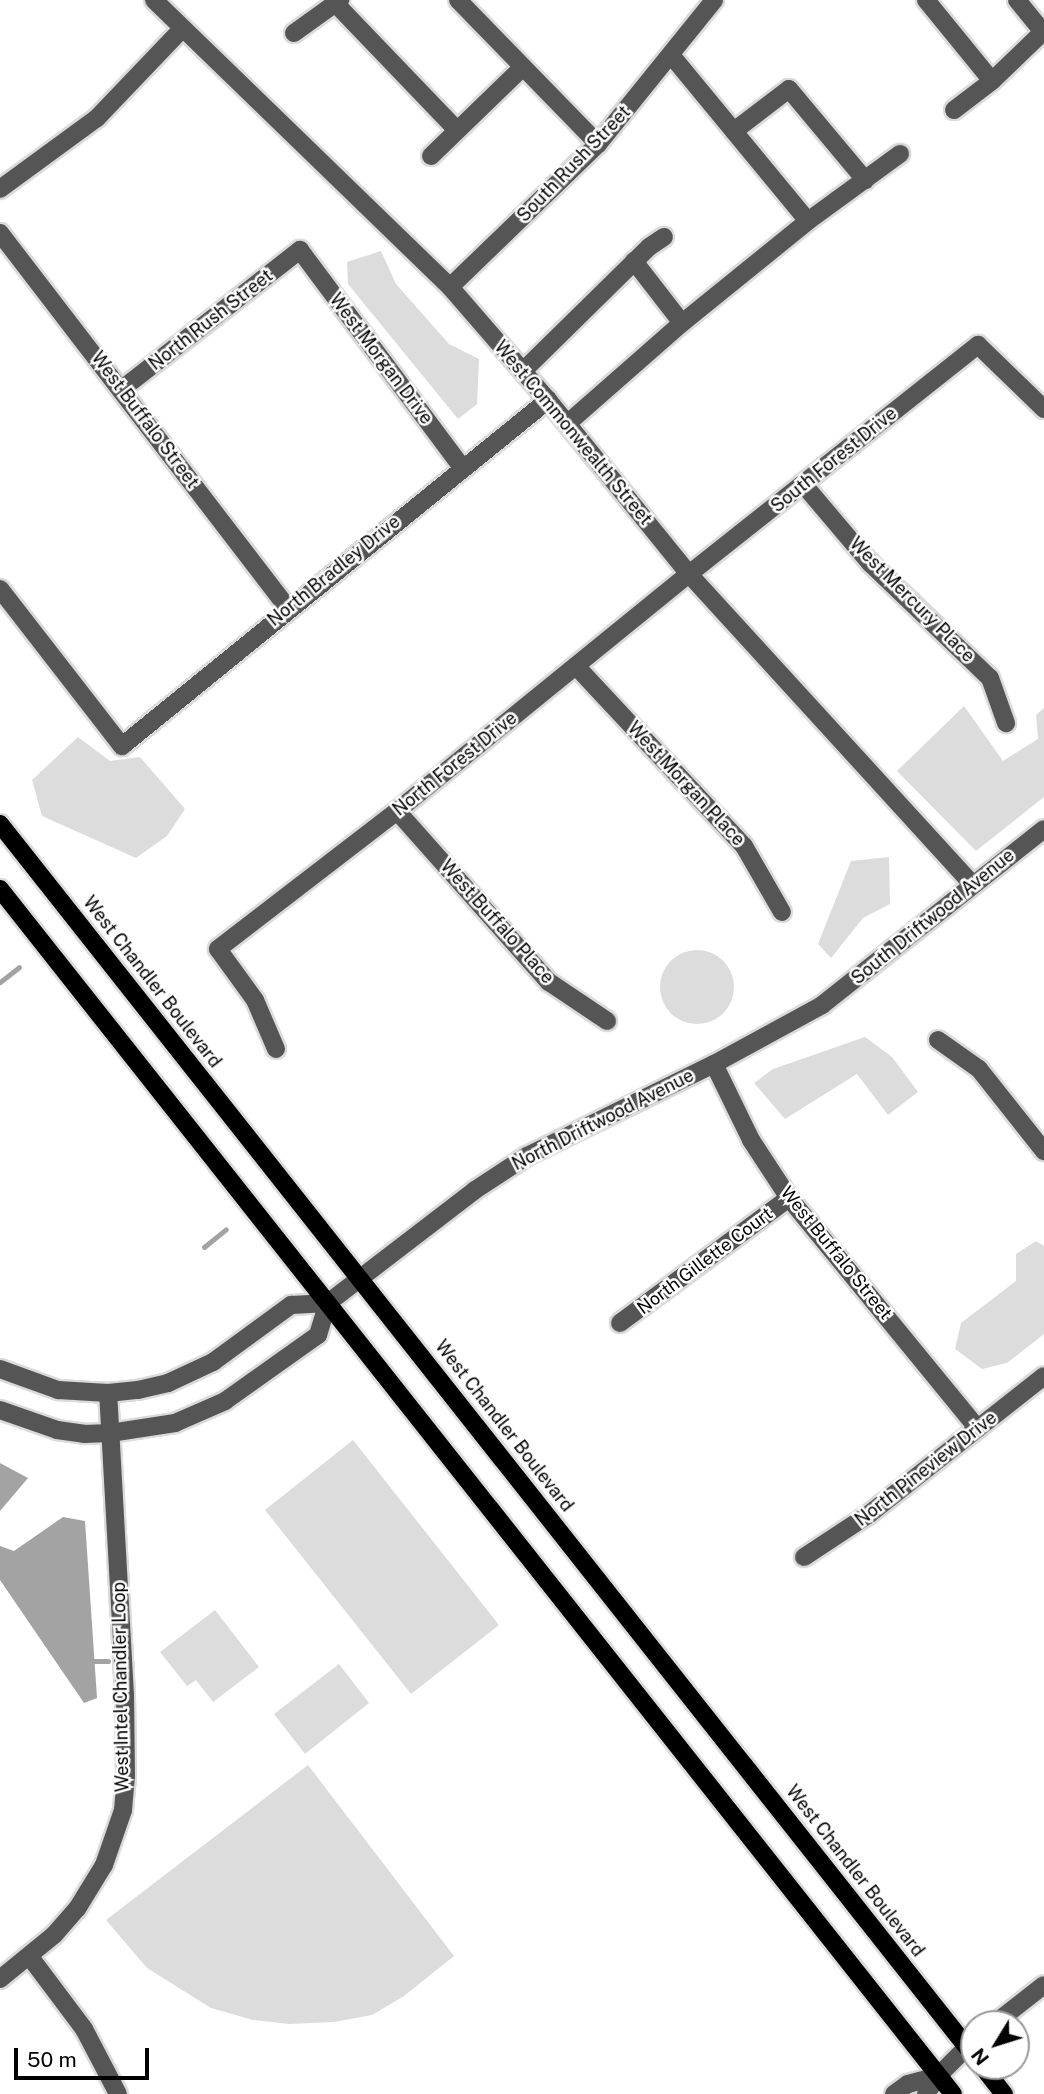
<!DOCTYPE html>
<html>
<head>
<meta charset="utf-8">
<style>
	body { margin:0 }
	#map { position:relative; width:1044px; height:2094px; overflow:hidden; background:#fff; font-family:"Public Sans",sans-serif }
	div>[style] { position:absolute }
	.green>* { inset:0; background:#dcdcdc }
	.round { border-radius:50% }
	.water>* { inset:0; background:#a3a3a3 }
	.stream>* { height:5px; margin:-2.5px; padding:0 2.5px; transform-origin:2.5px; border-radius:2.5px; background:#a3a3a3 }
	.roads { filter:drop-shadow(2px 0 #dbdbdb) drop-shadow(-2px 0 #dbdbdb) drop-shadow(0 2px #dbdbdb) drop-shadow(0 -2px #dbdbdb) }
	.minor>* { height:18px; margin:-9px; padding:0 9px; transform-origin:9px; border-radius:9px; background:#555 }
	.major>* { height:18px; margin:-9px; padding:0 9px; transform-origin:9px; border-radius:9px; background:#000 }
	span { translate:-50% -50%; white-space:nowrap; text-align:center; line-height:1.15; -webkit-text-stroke:5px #fff; paint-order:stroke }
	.street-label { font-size:18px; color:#000 }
	.north { position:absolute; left:960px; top:2010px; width:70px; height:70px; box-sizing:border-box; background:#fff; border:2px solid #999; border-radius:50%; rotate:232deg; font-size:19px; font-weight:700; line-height:28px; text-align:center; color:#000 }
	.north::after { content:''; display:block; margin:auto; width:24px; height:32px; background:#000; clip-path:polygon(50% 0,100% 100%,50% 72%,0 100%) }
	.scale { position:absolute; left:14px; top:2048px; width:135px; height:32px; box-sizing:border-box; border:4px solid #000; border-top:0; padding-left:9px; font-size:21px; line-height:24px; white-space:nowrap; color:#000; -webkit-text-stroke:5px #fff; paint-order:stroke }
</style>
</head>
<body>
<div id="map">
	<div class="green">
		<div style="clip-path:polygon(381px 251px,396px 284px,449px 344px,479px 359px,477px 404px,458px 419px,348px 284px,347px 262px)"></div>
		<div style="clip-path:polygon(964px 706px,1003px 761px,1038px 739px,1036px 715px,1044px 708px,1044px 797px,976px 851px,897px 771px)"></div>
		<div style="clip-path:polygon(78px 737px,110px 761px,140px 757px,185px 809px,167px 836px,136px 858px,42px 816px,32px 780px)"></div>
		<div style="clip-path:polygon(889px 857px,890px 904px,863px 918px,831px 958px,818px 944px,851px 861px)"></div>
		<div class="round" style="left:660px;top:950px;width:74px;height:74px"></div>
		<div style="clip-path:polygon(865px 1037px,892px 1057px,918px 1092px,888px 1115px,857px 1074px,785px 1119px,754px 1083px,773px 1069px)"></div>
		<div style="clip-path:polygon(1036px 1241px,1044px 1246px,1044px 1334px,1007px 1363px,982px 1369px,955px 1349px,961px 1323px,1016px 1281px,1016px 1254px)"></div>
		<div style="clip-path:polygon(353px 1440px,499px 1625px,411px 1694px,265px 1510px)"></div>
		<div style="clip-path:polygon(215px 1610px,259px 1667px,213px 1702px,196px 1680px,187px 1686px,160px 1652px)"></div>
		<div style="clip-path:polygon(339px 1664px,369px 1703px,305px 1754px,274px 1714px)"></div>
		<div style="clip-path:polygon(308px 1765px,454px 1956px,404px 1996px,372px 2015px,334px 2022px,289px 2024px,253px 2020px,211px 2008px,147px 1968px,106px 1920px)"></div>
	</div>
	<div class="water">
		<div style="clip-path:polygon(0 1463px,28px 1478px,0 1511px)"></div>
		<div style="clip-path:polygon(63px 1517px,85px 1521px,97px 1698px,84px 1703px,0 1580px,0 1546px,14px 1551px)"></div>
	</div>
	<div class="stream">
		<div style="left:0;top:982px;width:24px;rotate:-38deg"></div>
		<div style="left:204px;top:1247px;width:28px;rotate:-39deg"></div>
		<div style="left:94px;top:1661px;width:14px"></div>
	</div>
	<div class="roads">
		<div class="minor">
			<div style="left:154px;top:0;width:412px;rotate:44.1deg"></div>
			<div style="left:450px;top:287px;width:150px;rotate:49.1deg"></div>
			<div style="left:548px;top:400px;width:224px;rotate:51deg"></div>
			<div style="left:689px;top:574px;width:421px;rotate:47.6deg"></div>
			<div style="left:458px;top:0;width:201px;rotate:45.8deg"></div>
			<div style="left:926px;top:0;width:104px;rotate:50.8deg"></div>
			<div style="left:1017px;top:0;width:41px;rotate:50.9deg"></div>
			<div style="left:336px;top:4px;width:175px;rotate:46.2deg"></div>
			<div style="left:294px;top:33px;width:57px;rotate:-35.7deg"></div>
			<div style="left:671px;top:55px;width:215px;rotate:50.5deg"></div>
			<div style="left:954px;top:110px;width:48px;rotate:-37.3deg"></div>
			<div style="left:992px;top:81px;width:72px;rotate:-43.9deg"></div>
			<div style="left:734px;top:131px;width:69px;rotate:-37.4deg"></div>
			<div style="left:789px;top:89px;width:119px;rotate:50.1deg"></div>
			<div style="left:431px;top:156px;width:128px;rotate:-44.1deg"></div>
			<div style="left:0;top:189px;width:120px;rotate:-36.2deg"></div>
			<div style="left:97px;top:118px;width:123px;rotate:-46.3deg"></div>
			<div style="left:0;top:233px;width:474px;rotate:52.5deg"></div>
			<div style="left:634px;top:261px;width:78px;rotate:52.3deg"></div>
			<div style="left:450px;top:287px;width:206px;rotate:-44deg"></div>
			<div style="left:598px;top:144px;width:185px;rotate:-51.1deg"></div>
			<div style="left:523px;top:371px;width:177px;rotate:-44.5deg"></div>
			<div style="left:649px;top:247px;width:18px;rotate:-34deg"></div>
			<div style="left:122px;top:389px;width:226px;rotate:-38deg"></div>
			<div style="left:300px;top:250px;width:271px;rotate:53.3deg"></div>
			<div style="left:568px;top:423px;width:152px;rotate:-41.3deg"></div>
			<div style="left:682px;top:323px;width:162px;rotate:-39deg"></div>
			<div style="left:808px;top:221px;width:114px;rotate:-36.1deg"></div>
			<div style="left:804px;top:485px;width:102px;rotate:49.8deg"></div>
			<div style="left:870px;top:563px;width:166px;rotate:43.8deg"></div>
			<div style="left:990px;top:678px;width:48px;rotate:70.4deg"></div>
			<div style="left:0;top:589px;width:199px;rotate:52.2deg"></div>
			<div style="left:122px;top:746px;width:549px;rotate:-39.08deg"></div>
			<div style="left:576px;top:666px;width:246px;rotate:47deg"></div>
			<div style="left:744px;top:846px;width:76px;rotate:60.1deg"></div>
			<div style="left:397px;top:811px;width:229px;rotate:48.4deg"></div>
			<div style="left:549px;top:982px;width:70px;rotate:33.9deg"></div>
			<div style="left:938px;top:1040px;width:50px;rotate:35.3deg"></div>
			<div style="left:979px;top:1069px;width:105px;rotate:51.6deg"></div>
			<div style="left:276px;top:1049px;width:53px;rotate:-113.2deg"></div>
			<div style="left:255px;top:1000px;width:63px;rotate:-126deg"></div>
			<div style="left:218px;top:949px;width:226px;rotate:-37.6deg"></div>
			<div style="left:397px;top:811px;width:376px;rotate:-39.1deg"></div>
			<div style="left:689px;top:574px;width:369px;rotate:-38.4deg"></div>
			<div style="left:978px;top:345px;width:92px;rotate:44.1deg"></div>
			<div style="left:714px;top:1064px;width:85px;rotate:64deg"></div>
			<div style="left:751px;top:1140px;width:69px;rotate:56.8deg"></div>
			<div style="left:789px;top:1198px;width:298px;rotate:50.7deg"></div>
			<div style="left:328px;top:1303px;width:185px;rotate:-37.5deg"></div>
			<div style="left:475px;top:1190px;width:62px;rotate:-33.2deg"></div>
			<div style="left:527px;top:1156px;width:208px;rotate:-26.2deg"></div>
			<div style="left:714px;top:1064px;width:123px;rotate:-28.6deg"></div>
			<div style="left:822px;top:1005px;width:283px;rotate:-38.4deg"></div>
			<div style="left:620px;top:1323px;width:210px;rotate:-36.5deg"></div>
			<div style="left:0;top:1369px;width:62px;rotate:19.9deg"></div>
			<div style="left:58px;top:1390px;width:50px;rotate:3.4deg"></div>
			<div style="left:108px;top:1393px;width:30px;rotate:-6deg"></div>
			<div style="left:138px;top:1390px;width:31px;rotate:-13deg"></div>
			<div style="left:168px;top:1383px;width:50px;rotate:-25deg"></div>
			<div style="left:213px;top:1362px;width:97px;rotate:-36.2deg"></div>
			<div style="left:291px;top:1305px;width:37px;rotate:-3deg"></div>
			<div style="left:0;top:1410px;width:60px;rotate:19.3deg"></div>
			<div style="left:57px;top:1430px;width:27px;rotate:8deg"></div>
			<div style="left:84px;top:1434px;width:26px;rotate:-2deg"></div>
			<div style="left:110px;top:1433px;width:66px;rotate:-8.7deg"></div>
			<div style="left:175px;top:1423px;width:55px;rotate:-23.7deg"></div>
			<div style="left:225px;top:1401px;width:114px;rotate:-35.4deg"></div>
			<div style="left:318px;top:1335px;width:34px;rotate:-73deg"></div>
			<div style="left:804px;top:1557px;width:77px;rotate:-33.3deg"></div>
			<div style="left:868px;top:1515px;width:224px;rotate:-38.3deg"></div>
			<div style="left:30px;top:1957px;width:90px;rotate:53.1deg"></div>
			<div style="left:84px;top:2029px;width:73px;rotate:62.4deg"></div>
			<div style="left:0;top:1979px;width:70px;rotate:-39.2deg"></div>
			<div style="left:54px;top:1935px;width:35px;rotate:-49deg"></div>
			<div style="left:77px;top:1909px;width:52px;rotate:-58.5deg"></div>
			<div style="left:104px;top:1865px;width:58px;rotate:-70.9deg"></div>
			<div style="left:123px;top:1810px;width:34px;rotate:-85deg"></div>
			<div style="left:126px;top:1776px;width:81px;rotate:-90.7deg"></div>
			<div style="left:125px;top:1695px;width:302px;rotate:-93.2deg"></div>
			<div style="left:994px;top:2024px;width:63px;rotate:-38deg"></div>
			<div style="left:894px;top:2094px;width:17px;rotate:-36deg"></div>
			<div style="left:908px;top:2084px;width:31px;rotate:-15deg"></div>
			<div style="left:926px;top:2094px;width:22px;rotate:-56deg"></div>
			<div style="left:938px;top:2076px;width:51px;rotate:-45deg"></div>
		</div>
		<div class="major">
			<div style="left:0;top:824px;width:1571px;rotate:51.67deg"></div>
			<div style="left:0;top:889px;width:1536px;rotate:51.66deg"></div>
			<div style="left:982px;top:2066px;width:36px;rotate:52deg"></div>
		</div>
	</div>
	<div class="street-label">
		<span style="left:574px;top:164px;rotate:-46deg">South Rush Street</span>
		<span style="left:211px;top:320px;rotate:-38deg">North Rush Street</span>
		<span style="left:381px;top:359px;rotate:53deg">West Morgan Drive</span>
		<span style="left:145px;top:420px;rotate:53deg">West Buffalo Street</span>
		<span style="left:573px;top:433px;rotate:50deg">West Commonwealth Street</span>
		<span style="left:834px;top:460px;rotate:-39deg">South Forest Drive</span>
		<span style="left:334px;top:571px;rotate:-39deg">North Bradley Drive</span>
		<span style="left:912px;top:600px;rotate:45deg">West Mercury Place</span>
		<span style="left:455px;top:764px;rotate:-39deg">North Forest Drive</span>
		<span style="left:686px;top:784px;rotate:47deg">West Morgan Place</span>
		<span style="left:933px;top:917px;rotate:-39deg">South Driftwood Avenue</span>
		<span style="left:497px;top:922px;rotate:48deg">West Buffalo Place</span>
		<span style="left:152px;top:982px;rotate:52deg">West Chandler Boulevard</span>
		<span style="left:603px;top:1120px;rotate:-27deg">North Driftwood Avenue</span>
		<span style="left:836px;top:1253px;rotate:51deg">West Buffalo Street</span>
		<span style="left:705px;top:1261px;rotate:-37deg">North Gillette Court</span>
		<span style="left:504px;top:1426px;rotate:52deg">West Chandler Boulevard</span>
		<span style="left:926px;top:1469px;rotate:-38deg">North Pineview Drive</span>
		<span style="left:121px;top:1687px;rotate:-91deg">West Intel Chandler Loop</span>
		<span style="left:855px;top:1871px;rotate:52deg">West Chandler Boulevard</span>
	</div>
	<div class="north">N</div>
	<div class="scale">50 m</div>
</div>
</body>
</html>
